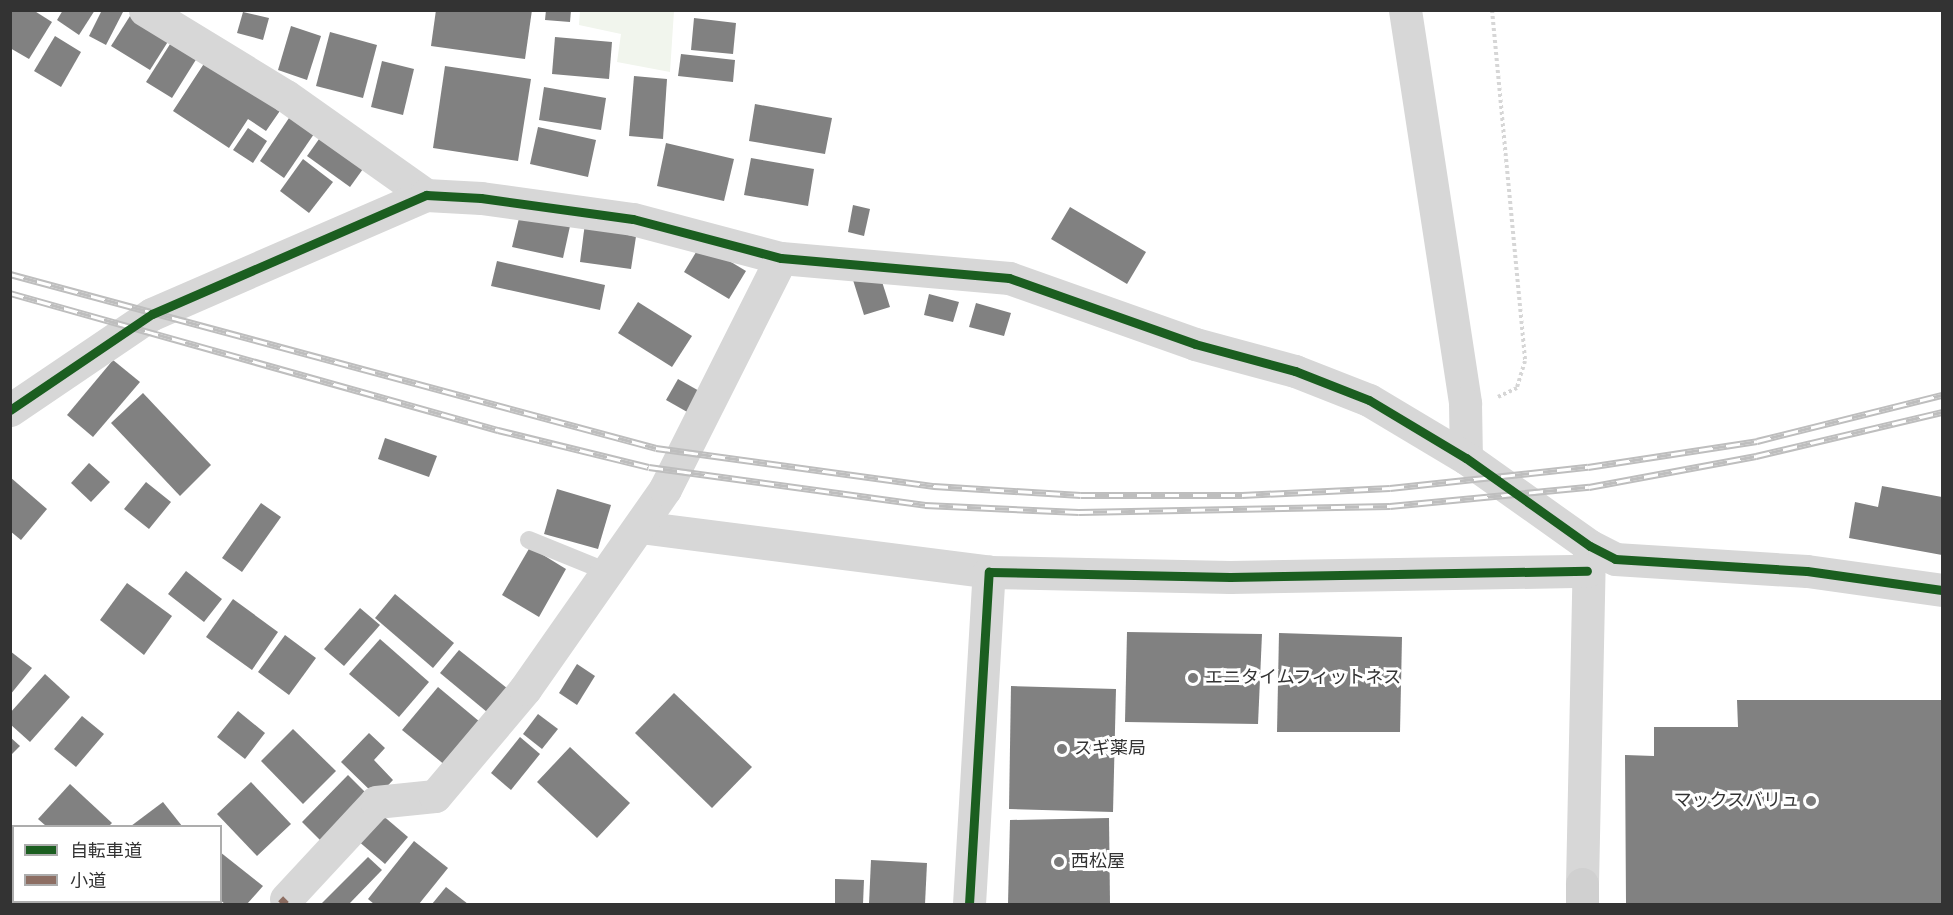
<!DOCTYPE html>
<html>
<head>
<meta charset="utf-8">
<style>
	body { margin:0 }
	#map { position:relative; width:1953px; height:915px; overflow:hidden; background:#fff; font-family:"Source Sans 3","Noto Sans JP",sans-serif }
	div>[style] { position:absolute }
	.green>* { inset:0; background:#f1f5ed }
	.building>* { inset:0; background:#818181 }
	.path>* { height:4px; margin-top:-2px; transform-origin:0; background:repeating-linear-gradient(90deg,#d6d6d6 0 3px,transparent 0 6px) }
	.lane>* { height:18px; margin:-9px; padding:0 9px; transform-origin:9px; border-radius:9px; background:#d7d7d7 }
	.street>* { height:33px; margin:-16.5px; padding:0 16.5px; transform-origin:16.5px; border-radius:16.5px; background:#d7d7d7 }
	.secondary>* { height:33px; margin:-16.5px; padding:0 16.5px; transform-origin:16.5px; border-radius:16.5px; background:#d0d0d0 }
	.rail>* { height:7px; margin-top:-3.5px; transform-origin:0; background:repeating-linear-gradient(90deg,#fff 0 14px,#bebebe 0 28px); box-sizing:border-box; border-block:2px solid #bebebe }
	.quiet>* { height:8px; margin-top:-4px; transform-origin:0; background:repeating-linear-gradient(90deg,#8d6e63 0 15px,transparent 0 23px) }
	.cycleway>* { height:9px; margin:-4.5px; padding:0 4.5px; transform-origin:4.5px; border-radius:4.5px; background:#1b5e20 }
	.dots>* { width:16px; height:16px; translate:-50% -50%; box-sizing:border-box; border:3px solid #fff; border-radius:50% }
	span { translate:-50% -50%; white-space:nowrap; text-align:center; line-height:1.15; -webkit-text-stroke:6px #fff; paint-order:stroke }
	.poi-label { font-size:18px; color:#333 }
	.left { translate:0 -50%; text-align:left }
	.right { translate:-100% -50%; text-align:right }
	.frame { position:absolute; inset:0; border:12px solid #333; pointer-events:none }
	.legend { position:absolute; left:12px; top:825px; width:210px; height:78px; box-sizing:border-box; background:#fff; border:2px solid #adadad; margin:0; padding:8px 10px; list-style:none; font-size:18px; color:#333 }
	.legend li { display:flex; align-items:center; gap:12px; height:30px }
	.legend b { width:30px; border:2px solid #adadad }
</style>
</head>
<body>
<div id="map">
	<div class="green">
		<div style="clip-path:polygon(580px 11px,674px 11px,670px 72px,617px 62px,621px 34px,579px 25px)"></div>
	</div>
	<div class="building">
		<div style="clip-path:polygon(10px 10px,33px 10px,52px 22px,29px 59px,10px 48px)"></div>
		<div style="clip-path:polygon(63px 10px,95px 10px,79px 35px,57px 20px)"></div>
		<div style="clip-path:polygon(102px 10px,124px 10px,106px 45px,89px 36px)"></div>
		<div style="clip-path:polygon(436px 10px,532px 10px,525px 59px,431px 46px)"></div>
		<div style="clip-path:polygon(546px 10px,571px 10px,570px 22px,545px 20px)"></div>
		<div style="clip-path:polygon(243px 12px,269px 18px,263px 40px,237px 33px)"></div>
		<div style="clip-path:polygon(130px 16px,169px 40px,150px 70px,111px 46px)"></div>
		<div style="clip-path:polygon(694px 18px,736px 23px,733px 54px,691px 50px)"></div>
		<div style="clip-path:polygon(291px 26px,321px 36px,307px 80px,278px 70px)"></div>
		<div style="clip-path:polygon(330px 32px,377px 45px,363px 98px,316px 86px)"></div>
		<div style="clip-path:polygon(55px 36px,81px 52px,61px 87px,34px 71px)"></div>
		<div style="clip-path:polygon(555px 37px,612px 42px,609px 79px,552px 74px)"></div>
		<div style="clip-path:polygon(172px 41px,197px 58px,172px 98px,146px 82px)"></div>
		<div style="clip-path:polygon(681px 54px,735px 60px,733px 82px,678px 76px)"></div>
		<div style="clip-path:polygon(209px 56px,284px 105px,266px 131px,248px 119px,229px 148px,173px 111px)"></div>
		<div style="clip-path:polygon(382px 61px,414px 69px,403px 115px,371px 107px)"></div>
		<div style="clip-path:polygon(445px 66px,531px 79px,518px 161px,433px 148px)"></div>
		<div style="clip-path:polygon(634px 76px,667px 79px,663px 139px,629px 136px)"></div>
		<div style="clip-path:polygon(544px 87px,606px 98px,601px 130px,539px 120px)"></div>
		<div style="clip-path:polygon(755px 104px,832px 118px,825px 154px,749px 141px)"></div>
		<div style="clip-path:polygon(291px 115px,316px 131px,284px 178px,260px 161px)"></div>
		<div style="clip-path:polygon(538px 127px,596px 140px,588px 177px,530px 164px)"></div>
		<div style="clip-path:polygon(248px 128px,267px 141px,253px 163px,233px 150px)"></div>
		<div style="clip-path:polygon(324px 132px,368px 162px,350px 187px,307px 156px)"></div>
		<div style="clip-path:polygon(666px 143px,734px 159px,724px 201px,657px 186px)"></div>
		<div style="clip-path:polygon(751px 158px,814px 169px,808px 206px,744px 195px)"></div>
		<div style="clip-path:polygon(303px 159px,333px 182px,309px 213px,280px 191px)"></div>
		<div style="clip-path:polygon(853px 205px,870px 209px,864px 236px,848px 232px)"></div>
		<div style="clip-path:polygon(1070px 207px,1146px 252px,1127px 284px,1051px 239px)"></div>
		<div style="clip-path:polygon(520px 214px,570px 226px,563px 258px,512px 247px)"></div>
		<div style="clip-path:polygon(585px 223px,637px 230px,631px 269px,580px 262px)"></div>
		<div style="clip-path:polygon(701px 244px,746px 271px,729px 299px,684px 272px)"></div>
		<div style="clip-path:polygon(497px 261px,605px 285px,600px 310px,491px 286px)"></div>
		<div style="clip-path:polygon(879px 272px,890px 307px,864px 315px,853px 280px)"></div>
		<div style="clip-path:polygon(929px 294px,959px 302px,953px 322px,924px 315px)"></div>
		<div style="clip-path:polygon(638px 302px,692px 336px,672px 367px,618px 333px)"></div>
		<div style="clip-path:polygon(976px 303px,1011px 313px,1004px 336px,969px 327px)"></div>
		<div style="clip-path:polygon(113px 360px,140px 382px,93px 437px,67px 415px)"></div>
		<div style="clip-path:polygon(678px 379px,701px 392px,689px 413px,666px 400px)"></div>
		<div style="clip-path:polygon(143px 393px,211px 465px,180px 496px,111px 423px)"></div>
		<div style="clip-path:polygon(385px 438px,437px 456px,429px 477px,378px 459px)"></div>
		<div style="clip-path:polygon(89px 463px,110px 482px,91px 502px,71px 483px)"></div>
		<div style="clip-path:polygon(10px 477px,47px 509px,21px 540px,10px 531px)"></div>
		<div style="clip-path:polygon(146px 482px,171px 502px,149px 529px,124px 509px)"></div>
		<div style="clip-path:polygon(1882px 486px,1942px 497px,1942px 555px,1849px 538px,1855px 502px,1878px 507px)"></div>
		<div style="clip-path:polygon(557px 489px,611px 505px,598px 549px,544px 534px)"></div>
		<div style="clip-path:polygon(261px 503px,281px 517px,242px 572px,222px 558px)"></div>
		<div style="clip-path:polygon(530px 547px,566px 569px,539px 617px,502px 595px)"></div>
		<div style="clip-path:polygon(186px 571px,222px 599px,204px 622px,168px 594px)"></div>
		<div style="clip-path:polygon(127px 583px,172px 616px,144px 655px,100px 620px)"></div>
		<div style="clip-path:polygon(395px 594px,454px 643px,433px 668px,375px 618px)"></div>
		<div style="clip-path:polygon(233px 599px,278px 632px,252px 670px,206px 637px)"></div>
		<div style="clip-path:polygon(360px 608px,380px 625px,344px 666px,324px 649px)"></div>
		<div style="clip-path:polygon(1127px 632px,1262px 634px,1258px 724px,1125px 722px)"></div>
		<div style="clip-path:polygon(1279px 633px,1402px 637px,1400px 732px,1277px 732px)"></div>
		<div style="clip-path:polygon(285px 635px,316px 658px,289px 695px,258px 672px)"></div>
		<div style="clip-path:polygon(380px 639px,429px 682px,399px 717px,349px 674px)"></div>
		<div style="clip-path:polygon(459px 650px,513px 693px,493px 717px,440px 673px)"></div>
		<div style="clip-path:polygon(10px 651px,32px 668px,10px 695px)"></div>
		<div style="clip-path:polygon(577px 664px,595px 676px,577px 705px,559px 693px)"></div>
		<div style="clip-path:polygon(45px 674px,70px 697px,30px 742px,10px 724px,10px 713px)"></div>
		<div style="clip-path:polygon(1011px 686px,1116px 689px,1113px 812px,1009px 809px)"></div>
		<div style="clip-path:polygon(438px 687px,486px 727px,451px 770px,402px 730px)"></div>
		<div style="clip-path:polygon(674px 693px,752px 767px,712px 808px,635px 733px)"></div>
		<div style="clip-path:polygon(1737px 700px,1942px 700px,1942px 904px,1626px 904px,1625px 755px,1654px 756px,1654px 727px,1738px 727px)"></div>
		<div style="clip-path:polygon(238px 711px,265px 733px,245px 759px,217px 737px)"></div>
		<div style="clip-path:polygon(538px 714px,558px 729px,542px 749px,523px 734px)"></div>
		<div style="clip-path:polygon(82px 716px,104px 734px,76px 767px,54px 749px)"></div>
		<div style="clip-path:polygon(293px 729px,336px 771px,303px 804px,261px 761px)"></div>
		<div style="clip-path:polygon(369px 733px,385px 748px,374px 760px,393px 780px,377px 797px,341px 762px)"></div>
		<div style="clip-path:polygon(10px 737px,20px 746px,10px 756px)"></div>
		<div style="clip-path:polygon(520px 737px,540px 754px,511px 790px,491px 773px)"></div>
		<div style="clip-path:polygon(570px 747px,630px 803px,597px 838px,537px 782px)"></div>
		<div style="clip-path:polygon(348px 775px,367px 794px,322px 842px,302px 822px)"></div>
		<div style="clip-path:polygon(251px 782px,291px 824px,257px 856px,217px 814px)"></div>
		<div style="clip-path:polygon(70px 784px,112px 823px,109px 826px,46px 826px,38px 819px)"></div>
		<div style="clip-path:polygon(163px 802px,182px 826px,131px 826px)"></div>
		<div style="clip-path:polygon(381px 814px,408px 837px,385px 864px,357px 840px)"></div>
		<div style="clip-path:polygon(1109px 818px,1110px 904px,1008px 904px,1010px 820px)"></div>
		<div style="clip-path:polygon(414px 841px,448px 868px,419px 904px,374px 904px,368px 899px)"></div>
		<div style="clip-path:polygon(220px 852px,263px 886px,247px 904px,225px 904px,220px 900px)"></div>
		<div style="clip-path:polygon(368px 857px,382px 870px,349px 904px,321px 904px)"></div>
		<div style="clip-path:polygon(12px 858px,14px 884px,10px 887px,10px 859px)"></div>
		<div style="clip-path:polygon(871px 860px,927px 863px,925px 904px,869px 904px)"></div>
		<div style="clip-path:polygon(835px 879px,864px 880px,863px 904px,835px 904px)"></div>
		<div style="clip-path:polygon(446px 887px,468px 904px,432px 904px)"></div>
		<div style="clip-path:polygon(19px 902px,30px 902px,33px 904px,16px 904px)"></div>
		<div style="clip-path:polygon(164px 902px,213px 902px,216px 904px,161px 904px)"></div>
	</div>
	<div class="path">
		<div style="left:1492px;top:10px;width:353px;rotate:84.6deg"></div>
		<div style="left:1525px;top:361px;width:28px;rotate:107deg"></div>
		<div style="left:1517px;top:388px;width:21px;rotate:155deg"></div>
	</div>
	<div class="lane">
		<div style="left:529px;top:540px;width:85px;rotate:22.1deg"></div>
	</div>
	<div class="street">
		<div style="left:145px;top:10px;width:165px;rotate:31.4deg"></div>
		<div style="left:286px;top:96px;width:171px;rotate:35.3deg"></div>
		<div style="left:1405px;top:10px;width:398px;rotate:81.3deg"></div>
		<div style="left:1465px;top:403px;width:55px;rotate:89deg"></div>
		<div style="left:10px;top:410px;width:171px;rotate:-34.1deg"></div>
		<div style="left:152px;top:314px;width:299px;rotate:-23.5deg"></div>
		<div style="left:426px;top:195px;width:55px;rotate:3.1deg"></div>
		<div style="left:481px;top:198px;width:153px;rotate:7.9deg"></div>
		<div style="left:633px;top:219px;width:153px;rotate:14.8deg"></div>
		<div style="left:781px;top:258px;width:229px;rotate:5deg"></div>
		<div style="left:1009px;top:278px;width:197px;rotate:19.5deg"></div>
		<div style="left:1195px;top:344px;width:104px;rotate:15.1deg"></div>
		<div style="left:1295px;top:371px;width:79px;rotate:21.4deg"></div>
		<div style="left:1369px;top:400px;width:113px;rotate:30.9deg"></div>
		<div style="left:1466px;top:458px;width:152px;rotate:35.4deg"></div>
		<div style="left:1590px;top:546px;width:28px;rotate:27deg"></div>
		<div style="left:1615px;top:559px;width:192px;rotate:3.6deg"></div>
		<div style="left:1807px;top:571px;width:136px;rotate:8deg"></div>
		<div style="left:640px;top:527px;width:352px;rotate:7.3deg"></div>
		<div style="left:1582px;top:884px;width:334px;rotate:-88.8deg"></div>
		<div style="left:286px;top:899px;width:132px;rotate:-47.1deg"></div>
		<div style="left:376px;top:802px;width:59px;rotate:-5.8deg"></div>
		<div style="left:435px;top:796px;width:140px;rotate:-49.9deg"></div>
		<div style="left:525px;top:689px;width:244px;rotate:-55deg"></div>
		<div style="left:665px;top:489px;width:258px;rotate:-63.3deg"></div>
		<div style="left:969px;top:904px;width:333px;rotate:-86.6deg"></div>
		<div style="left:989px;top:572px;width:241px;rotate:1.2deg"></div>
		<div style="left:1230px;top:577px;width:357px;rotate:-1deg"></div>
	</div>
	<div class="secondary">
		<div style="left:1582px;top:904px;width:20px;rotate:-90deg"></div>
	</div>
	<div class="rail">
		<div style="left:10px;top:274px;width:669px;rotate:15.07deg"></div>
		<div style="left:656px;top:448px;width:281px;rotate:7.8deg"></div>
		<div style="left:934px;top:486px;width:147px;rotate:3.5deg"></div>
		<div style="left:1081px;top:495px;width:161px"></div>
		<div style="left:1242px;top:495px;width:148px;rotate:-2.7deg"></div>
		<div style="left:1390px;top:488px;width:199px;rotate:-6.1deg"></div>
		<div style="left:1588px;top:467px;width:171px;rotate:-8.7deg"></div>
		<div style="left:1757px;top:441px;width:191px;rotate:-14deg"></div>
		<div style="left:10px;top:293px;width:507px;rotate:15.68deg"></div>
		<div style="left:498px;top:430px;width:155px;rotate:13.8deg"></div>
		<div style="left:649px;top:467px;width:279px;rotate:7.8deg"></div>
		<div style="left:925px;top:505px;width:154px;rotate:2.6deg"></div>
		<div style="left:1079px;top:512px;width:311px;rotate:-1.1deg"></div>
		<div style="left:1390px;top:506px;width:200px;rotate:-5.5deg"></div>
		<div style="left:1589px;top:487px;width:170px;rotate:-10.5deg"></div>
		<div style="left:1756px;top:456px;width:191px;rotate:-13.3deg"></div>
	</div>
	<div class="quiet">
		<div style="left:281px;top:904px;width:7px;rotate:-45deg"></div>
	</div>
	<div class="cycleway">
		<div style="left:10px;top:410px;width:171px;rotate:-34.1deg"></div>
		<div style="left:152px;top:314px;width:299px;rotate:-23.5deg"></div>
		<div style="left:426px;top:195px;width:55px;rotate:3.1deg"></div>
		<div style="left:481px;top:198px;width:153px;rotate:7.9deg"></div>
		<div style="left:633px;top:219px;width:153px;rotate:14.8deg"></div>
		<div style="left:781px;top:258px;width:229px;rotate:5deg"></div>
		<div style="left:1009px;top:278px;width:197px;rotate:19.5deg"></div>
		<div style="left:1195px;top:344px;width:104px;rotate:15.1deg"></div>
		<div style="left:1295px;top:371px;width:79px;rotate:21.4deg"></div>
		<div style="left:1369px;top:400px;width:113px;rotate:30.9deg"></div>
		<div style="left:1466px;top:458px;width:152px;rotate:35.4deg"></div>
		<div style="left:1590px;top:546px;width:28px;rotate:27deg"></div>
		<div style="left:1615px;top:559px;width:192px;rotate:3.6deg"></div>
		<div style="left:1807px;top:571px;width:136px;rotate:8deg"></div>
		<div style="left:969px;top:904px;width:333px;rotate:-86.6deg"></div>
		<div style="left:989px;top:572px;width:241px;rotate:1.2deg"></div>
		<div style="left:1230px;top:577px;width:357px;rotate:-1deg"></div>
	</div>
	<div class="dots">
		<div style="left:1193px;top:678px;background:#7a7a7a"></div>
		<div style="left:1062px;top:749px;background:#7a7a7a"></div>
		<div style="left:1811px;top:801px;background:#7a7a7a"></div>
		<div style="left:1059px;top:862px;background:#7a7a7a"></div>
	</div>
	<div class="poi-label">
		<span class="left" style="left:1205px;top:678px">エニタイムフィットネス</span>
		<span class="left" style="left:1074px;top:749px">スギ薬局</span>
		<span class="right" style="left:1799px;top:801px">マックスバリュ</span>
		<span class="left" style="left:1071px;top:862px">西松屋</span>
	</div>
	<div class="frame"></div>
	<ul class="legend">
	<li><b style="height:8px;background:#1b5e20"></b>自転車道</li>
	<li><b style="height:8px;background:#8d6e63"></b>小道</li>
	</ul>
</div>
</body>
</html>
